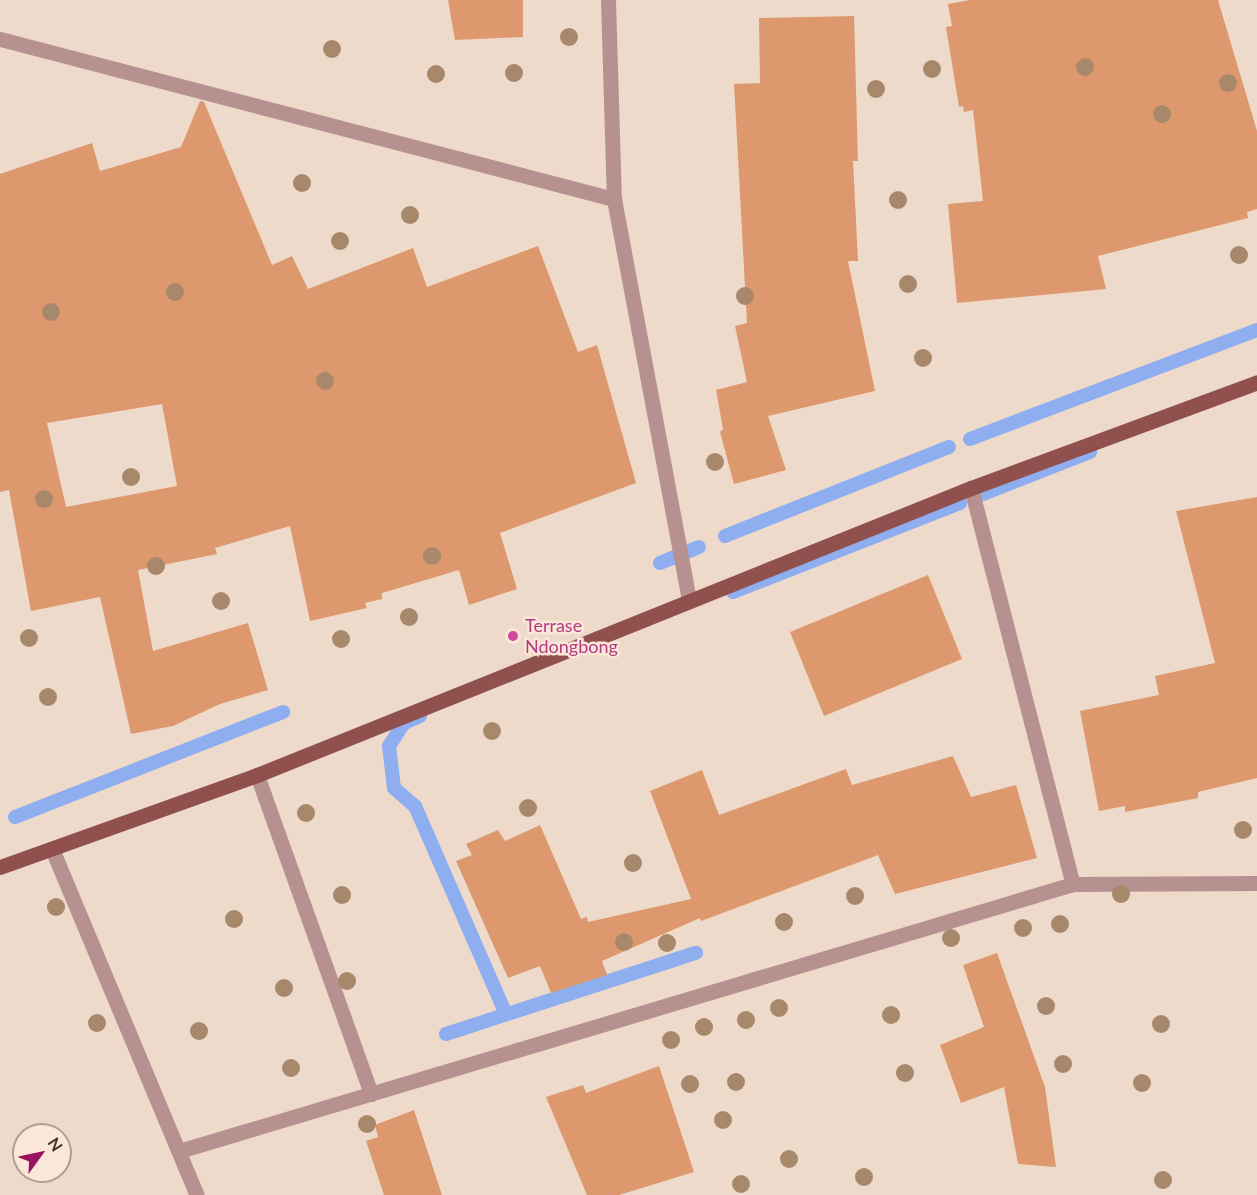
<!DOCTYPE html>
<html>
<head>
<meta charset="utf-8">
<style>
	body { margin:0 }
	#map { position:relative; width:1257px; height:1195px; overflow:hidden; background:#eedaca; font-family:Lato,sans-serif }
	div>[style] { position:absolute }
	.stream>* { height:14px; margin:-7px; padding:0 7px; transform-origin:7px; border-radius:7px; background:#8eaeef }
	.building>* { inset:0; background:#dd996d }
	.minor>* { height:15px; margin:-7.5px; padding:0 7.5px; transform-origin:7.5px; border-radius:7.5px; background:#b6918f }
	.major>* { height:15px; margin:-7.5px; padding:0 7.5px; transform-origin:7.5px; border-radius:7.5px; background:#8f504e }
	.trees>* { width:18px; height:18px; margin:-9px; border-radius:50%; background:#a8886b }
	.dots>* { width:16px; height:16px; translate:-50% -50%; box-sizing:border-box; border:3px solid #fbe7d7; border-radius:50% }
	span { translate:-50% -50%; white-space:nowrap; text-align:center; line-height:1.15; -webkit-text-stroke:5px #fbe7d7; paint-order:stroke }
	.hotel-label { font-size:18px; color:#b23c85 }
	.left { translate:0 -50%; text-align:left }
	.north { position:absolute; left:12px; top:1123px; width:60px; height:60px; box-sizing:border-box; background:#fbe7d7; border:2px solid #ae9f93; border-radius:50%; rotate:57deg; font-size:16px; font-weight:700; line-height:24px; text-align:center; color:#3a322c }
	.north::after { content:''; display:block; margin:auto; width:21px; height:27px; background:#9b1162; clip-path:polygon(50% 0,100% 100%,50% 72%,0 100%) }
</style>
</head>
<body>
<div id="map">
	<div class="stream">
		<div style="left:970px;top:439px;width:307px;rotate:-20.8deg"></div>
		<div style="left:983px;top:494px;width:115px;rotate:-21.4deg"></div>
		<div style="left:725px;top:536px;width:241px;rotate:-21.7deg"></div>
		<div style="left:660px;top:563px;width:42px;rotate:-22.3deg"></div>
		<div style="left:733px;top:592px;width:244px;rotate:-21.4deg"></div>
		<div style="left:420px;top:716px;width:17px;rotate:156deg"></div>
		<div style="left:404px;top:723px;width:27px;rotate:123deg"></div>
		<div style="left:389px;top:746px;width:42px;rotate:83.2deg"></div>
		<div style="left:394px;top:788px;width:28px;rotate:41deg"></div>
		<div style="left:415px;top:806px;width:227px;rotate:66.4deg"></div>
		<div style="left:15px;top:817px;width:288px;rotate:-21.4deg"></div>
		<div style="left:446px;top:1034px;width:263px;rotate:-18deg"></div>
	</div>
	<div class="building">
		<div style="clip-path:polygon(448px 0,523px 0,523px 37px,455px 40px)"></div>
		<div style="clip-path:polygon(970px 0,1218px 0,1257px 131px,1257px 209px,1247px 212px,1248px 218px,1098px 256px,1106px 289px,957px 303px,948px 204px,983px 201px,973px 110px,964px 112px,963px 106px,959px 107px,946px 27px,952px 26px,948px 4px)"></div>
		<div style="clip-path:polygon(854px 16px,858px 161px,853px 161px,858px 261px,848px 261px,875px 391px,768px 416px,786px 470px,734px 484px,720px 432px,723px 429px,716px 390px,747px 382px,735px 326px,747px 323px,734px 84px,760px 83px,759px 18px)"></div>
		<div style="clip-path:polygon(evenodd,200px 101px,204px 102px,272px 265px,292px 256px,308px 289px,413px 248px,427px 287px,538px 246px,578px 352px,597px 345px,636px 483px,500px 533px,517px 589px,469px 605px,459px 570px,382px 593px,382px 599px,365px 603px,367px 608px,310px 621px,290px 526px,215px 548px,217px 554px,138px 570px,153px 651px,248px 623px,268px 690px,220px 704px,173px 726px,131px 734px,100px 597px,31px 611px,9px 490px,0 492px,0 174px,92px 143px,100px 171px,181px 147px,200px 101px,162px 404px,177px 486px,66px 507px,47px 423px,162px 404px)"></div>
		<div style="clip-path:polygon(1257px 497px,1257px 778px,1198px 792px,1198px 798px,1125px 812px,1125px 806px,1099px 811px,1080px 711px,1159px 695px,1155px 676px,1215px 663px,1176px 511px)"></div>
		<div style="clip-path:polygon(928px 575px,962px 659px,824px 716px,790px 632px)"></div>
		<div style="clip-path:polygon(953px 756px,971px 797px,1016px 785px,1037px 858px,895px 894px,878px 855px,701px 921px,700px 918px,602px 961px,607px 975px,551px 993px,540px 966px,508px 978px,456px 861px,472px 855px,466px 844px,498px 830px,505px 841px,540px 825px,581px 919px,587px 917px,588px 922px,691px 899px,650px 791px,702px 770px,719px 815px,846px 769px,852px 785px)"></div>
		<div style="clip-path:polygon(997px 953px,1045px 1087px,1056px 1167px,1018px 1164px,1004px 1087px,961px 1103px,940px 1045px,984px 1027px,963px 965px)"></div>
		<div style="clip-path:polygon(659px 1066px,694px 1172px,619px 1195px,587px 1195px,546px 1097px,583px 1085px,586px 1093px)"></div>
		<div style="clip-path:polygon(414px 1110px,442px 1195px,384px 1195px,366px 1141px,378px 1137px,375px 1125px)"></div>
	</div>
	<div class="minor">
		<div style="left:608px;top:0;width:199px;rotate:88.3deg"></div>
		<div style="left:614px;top:199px;width:409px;rotate:79.4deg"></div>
		<div style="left:0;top:39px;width:635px;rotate:14.61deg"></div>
		<div style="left:971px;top:488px;width:409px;rotate:75.6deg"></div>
		<div style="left:257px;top:775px;width:339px;rotate:70.3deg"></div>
		<div style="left:52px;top:849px;width:375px;rotate:67.3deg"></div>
		<div style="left:179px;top:1151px;width:933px;rotate:-16.63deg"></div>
		<div style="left:1073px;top:884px;width:184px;rotate:-0.3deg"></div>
	</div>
	<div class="major">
		<div style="left:0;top:867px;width:273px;rotate:-19.7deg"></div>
		<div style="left:257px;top:775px;width:770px;rotate:-21.9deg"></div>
		<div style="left:971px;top:488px;width:305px;rotate:-20.3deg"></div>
	</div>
	<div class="trees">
		<div style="left:569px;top:37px"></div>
		<div style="left:332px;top:49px"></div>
		<div style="left:1085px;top:67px"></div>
		<div style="left:932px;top:69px"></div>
		<div style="left:514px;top:73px"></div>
		<div style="left:436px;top:74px"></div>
		<div style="left:1228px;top:83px"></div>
		<div style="left:876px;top:89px"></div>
		<div style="left:1162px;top:114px"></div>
		<div style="left:302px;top:183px"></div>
		<div style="left:898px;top:200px"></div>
		<div style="left:410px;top:215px"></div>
		<div style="left:340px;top:241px"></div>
		<div style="left:1239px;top:255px"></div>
		<div style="left:908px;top:284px"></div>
		<div style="left:175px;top:292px"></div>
		<div style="left:745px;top:296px"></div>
		<div style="left:51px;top:312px"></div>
		<div style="left:923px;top:358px"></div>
		<div style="left:325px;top:381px"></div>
		<div style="left:715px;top:462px"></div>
		<div style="left:131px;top:477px"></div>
		<div style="left:44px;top:499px"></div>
		<div style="left:432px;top:556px"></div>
		<div style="left:156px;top:566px"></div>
		<div style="left:221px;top:601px"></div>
		<div style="left:409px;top:617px"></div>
		<div style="left:29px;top:638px"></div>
		<div style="left:341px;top:639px"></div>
		<div style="left:48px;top:697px"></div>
		<div style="left:492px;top:731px"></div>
		<div style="left:528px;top:808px"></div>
		<div style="left:306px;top:813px"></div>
		<div style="left:1243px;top:830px"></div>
		<div style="left:633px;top:863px"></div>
		<div style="left:1121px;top:894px"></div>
		<div style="left:342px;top:895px"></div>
		<div style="left:855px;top:896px"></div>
		<div style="left:56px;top:907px"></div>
		<div style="left:234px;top:919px"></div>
		<div style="left:784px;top:922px"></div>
		<div style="left:1060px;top:924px"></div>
		<div style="left:1023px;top:928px"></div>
		<div style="left:951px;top:938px"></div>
		<div style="left:624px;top:942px"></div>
		<div style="left:667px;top:943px"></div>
		<div style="left:347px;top:981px"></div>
		<div style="left:284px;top:988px"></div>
		<div style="left:1046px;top:1006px"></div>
		<div style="left:779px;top:1008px"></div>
		<div style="left:891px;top:1015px"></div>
		<div style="left:746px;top:1020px"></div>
		<div style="left:97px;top:1023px"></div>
		<div style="left:1161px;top:1024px"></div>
		<div style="left:704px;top:1027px"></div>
		<div style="left:199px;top:1031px"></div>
		<div style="left:671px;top:1040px"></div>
		<div style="left:1063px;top:1064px"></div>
		<div style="left:291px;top:1068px"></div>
		<div style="left:905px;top:1073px"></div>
		<div style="left:736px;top:1082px"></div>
		<div style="left:1142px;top:1083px"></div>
		<div style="left:690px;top:1084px"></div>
		<div style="left:723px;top:1120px"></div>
		<div style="left:367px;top:1124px"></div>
		<div style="left:789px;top:1159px"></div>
		<div style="left:864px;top:1177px"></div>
		<div style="left:1163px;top:1180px"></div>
		<div style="left:741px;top:1184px"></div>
	</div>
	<div class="dots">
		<div style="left:513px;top:636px;background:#d1479c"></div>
	</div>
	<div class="hotel-label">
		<span class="left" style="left:525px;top:636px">Terrase<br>Ndongbong</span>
	</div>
	<div class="north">N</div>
</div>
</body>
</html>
